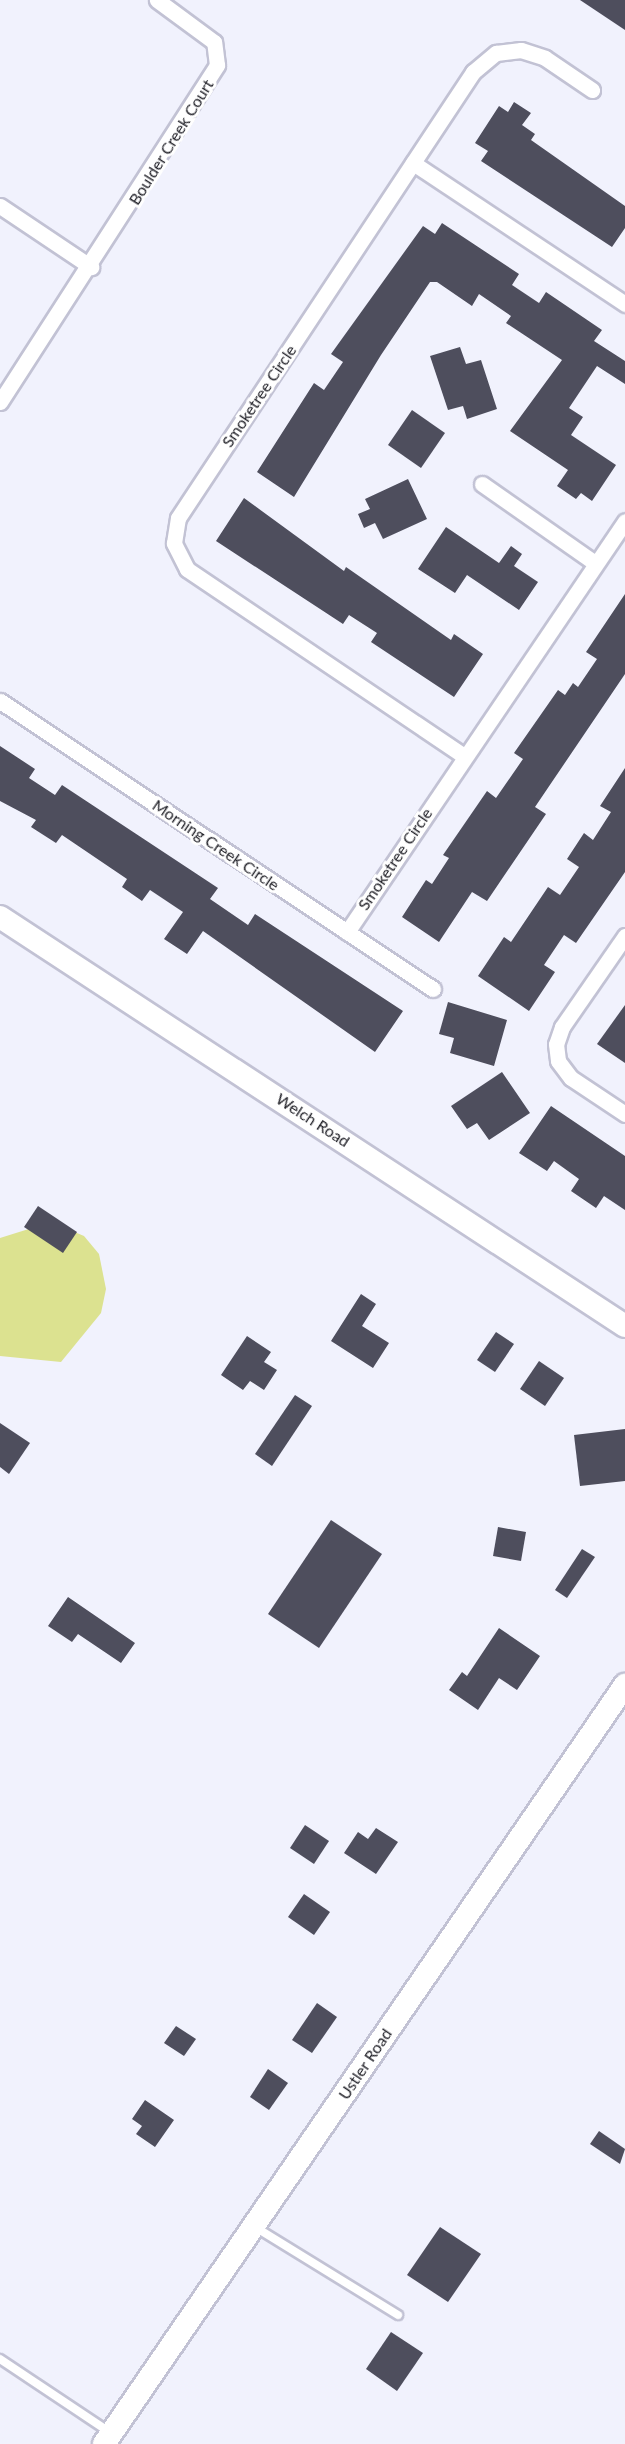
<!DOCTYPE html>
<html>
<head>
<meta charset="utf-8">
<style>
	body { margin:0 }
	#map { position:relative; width:625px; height:2444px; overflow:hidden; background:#f1f2fd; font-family:Lato,sans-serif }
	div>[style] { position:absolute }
	.green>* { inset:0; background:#dce290 }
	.building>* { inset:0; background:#4e4e5d }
	.roads { filter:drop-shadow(2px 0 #c2c2d4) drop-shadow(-2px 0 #c2c2d4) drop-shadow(0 2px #c2c2d4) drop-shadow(0 -2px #c2c2d4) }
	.lane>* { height:8px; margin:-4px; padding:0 4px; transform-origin:4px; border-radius:4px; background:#fff }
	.street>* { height:15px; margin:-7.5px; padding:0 7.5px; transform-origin:7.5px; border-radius:7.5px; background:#fff }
	.secondary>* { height:22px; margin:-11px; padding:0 11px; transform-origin:11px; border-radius:11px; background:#fff }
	span { translate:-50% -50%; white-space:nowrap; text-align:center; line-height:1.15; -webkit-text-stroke:6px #fff; paint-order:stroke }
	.street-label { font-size:16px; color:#212128 }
</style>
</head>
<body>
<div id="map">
	<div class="green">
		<div style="clip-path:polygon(51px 1222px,84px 1236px,99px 1254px,106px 1289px,101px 1313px,61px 1362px,0 1356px,0 1238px)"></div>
	</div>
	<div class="building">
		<div style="clip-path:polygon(580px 0,625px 0,625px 30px)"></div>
		<div style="clip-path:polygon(514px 102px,531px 113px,522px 125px,535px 134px,531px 140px,625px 206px,625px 228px,612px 247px,481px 161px,488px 151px,475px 143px,499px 106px,508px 112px)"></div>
		<div style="clip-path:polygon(442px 223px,519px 274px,512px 285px,539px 303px,546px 292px,602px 330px,594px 341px,625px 361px,625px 384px,597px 366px,569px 408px,583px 417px,571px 435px,616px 465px,592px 501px,581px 493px,576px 499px,557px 486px,568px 470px,510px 431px,562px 360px,506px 323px,511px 316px,479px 294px,472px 306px,437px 282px,430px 282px,381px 355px,294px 497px,257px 472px,314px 383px,324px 390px,343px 362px,331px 354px,423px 226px,435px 234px)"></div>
		<div style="clip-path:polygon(460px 347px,466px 364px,481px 360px,497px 409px,467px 419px,463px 406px,448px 410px,430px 356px)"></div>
		<div style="clip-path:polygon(412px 410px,445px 433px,421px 468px,388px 445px)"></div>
		<div style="clip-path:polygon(408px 479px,427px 519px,383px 539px,375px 523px,364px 528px,358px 514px,370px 509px,365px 499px)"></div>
		<div style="clip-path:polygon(244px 498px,344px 571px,346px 567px,451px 640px,454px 634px,483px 654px,454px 697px,371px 642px,377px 633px,349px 615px,343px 624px,216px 541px)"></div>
		<div style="clip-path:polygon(446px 527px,499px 563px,511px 546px,522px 554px,514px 566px,538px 582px,519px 610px,467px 575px,455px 593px,418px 569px)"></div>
		<div style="clip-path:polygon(625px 594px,625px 674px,535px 807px,546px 814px,487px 901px,472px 892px,439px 942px,402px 917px,426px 880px,432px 884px,449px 858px,443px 855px,487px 791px,496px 798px,523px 759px,514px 753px,558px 690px,565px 695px,573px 683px,578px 687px,597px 659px,586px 652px)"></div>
		<div style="clip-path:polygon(0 746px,35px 769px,29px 778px,55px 795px,62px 785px,218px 888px,210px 899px,248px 925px,255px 914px,403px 1011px,375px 1052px,203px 931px,187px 954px,164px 939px,183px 912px,150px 890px,142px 901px,122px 887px,127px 879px,62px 835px,56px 843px,31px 827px,36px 820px,0 801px)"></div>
		<div style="clip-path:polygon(625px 768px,625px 872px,576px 943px,564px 935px,544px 965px,555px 972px,529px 1011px,478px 976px,504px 937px,511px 942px,548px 887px,560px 895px,579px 867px,567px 859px,584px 833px,593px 840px,611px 812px,600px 806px)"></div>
		<div style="clip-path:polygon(448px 1002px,507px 1020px,494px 1066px,450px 1053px,454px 1038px,439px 1034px)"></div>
		<div style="clip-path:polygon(625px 1005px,625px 1063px,597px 1044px)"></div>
		<div style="clip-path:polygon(502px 1072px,530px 1113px,489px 1140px,477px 1123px,467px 1129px,451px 1106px)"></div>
		<div style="clip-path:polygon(551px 1106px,625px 1156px,625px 1210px,604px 1196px,596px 1208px,571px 1191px,579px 1179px,554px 1161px,547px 1171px,519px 1153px)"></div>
		<div style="clip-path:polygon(38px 1206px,77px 1232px,63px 1253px,24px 1227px)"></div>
		<div style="clip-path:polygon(361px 1294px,376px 1304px,362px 1326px,389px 1343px,373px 1368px,331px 1341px)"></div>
		<div style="clip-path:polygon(496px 1332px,514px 1344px,495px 1372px,477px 1360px)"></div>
		<div style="clip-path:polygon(247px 1336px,271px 1352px,264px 1362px,277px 1370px,264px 1390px,250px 1381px,243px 1390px,221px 1375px)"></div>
		<div style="clip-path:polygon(539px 1361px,564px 1378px,545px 1406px,520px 1389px)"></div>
		<div style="clip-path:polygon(295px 1395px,312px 1406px,272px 1466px,255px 1454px)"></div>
		<div style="clip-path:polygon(0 1423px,30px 1443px,9px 1474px,0 1467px)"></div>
		<div style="clip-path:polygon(625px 1429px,625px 1481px,580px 1486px,574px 1435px)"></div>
		<div style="clip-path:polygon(331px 1520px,382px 1554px,319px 1648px,268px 1614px)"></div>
		<div style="clip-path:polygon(498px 1527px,526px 1532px,521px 1561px,493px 1556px)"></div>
		<div style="clip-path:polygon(582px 1549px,595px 1557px,567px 1598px,555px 1590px)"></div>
		<div style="clip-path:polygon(68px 1597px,135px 1643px,121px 1663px,78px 1634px,72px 1642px,48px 1626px)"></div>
		<div style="clip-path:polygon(499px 1628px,540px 1656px,517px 1690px,499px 1678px,478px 1710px,449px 1690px,462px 1672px,467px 1676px)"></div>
		<div style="clip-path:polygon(305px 1825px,329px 1841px,314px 1864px,290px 1848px)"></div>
		<div style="clip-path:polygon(376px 1828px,398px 1842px,376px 1874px,344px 1853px,358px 1832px,368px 1839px)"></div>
		<div style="clip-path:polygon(304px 1894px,330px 1912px,314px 1935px,288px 1917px)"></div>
		<div style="clip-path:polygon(317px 2003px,337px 2017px,312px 2053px,292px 2040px)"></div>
		<div style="clip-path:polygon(176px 2026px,196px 2039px,184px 2056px,164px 2043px)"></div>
		<div style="clip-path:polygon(268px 2069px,288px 2083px,269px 2110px,250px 2097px)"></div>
		<div style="clip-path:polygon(145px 2100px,174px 2120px,155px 2147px,136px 2134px,142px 2126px,132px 2119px)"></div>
		<div style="clip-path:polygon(599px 2131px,625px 2149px,620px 2164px,590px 2144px)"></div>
		<div style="clip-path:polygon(440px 2227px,481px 2254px,448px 2302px,407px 2275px)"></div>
		<div style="clip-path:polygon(391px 2332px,423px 2353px,397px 2391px,366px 2369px)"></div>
	</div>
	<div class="roads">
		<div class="lane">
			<div style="left:255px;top:2227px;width:168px;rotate:31.6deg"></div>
			<div style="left:0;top:2359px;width:130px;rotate:33.7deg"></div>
		</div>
		<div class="street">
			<div style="left:413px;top:163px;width:255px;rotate:33.6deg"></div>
			<div style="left:0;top:206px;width:110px;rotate:33.8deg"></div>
			<div style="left:0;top:402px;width:401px;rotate:-57.2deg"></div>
			<div style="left:217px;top:65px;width:23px;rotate:-97deg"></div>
			<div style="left:214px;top:42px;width:71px;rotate:-143.6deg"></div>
			<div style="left:482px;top:484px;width:138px;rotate:35deg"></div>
			<div style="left:0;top:701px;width:520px;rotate:33.63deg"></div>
			<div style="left:464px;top:756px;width:334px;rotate:-146deg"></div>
			<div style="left:187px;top:569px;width:29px;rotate:-117deg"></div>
			<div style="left:174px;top:543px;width:25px;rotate:-81deg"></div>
			<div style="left:178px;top:518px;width:535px;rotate:-56.52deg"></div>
			<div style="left:473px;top:72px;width:30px;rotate:-40deg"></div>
			<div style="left:496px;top:53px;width:25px;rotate:-7deg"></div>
			<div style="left:521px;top:50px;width:25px;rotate:18deg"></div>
			<div style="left:545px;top:58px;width:57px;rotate:34.2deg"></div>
			<div style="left:347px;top:932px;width:496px;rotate:-55.9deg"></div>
			<div style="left:625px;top:936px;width:111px;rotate:124.7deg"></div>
			<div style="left:562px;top:1027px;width:18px;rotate:109deg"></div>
			<div style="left:556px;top:1044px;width:17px;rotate:83deg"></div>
			<div style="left:558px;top:1061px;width:21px;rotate:53deg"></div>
			<div style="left:571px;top:1078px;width:65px;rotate:33.7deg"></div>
		</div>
		<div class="secondary">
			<div style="left:0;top:917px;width:747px;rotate:33.2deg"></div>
			<div style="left:104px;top:2444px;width:921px;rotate:-55.53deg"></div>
		</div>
	</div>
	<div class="street-label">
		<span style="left:171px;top:142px;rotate:-58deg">Boulder Creek Court</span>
		<span style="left:259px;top:396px;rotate:-56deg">Smoketree Circle</span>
		<span style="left:216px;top:845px;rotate:34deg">Morning Creek Circle</span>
		<span style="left:395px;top:859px;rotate:-56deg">Smoketree Circle</span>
		<span style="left:313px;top:1120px;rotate:33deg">Welch Road</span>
		<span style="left:365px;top:2064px;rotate:-56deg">Ustler Road</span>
	</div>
</div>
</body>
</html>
